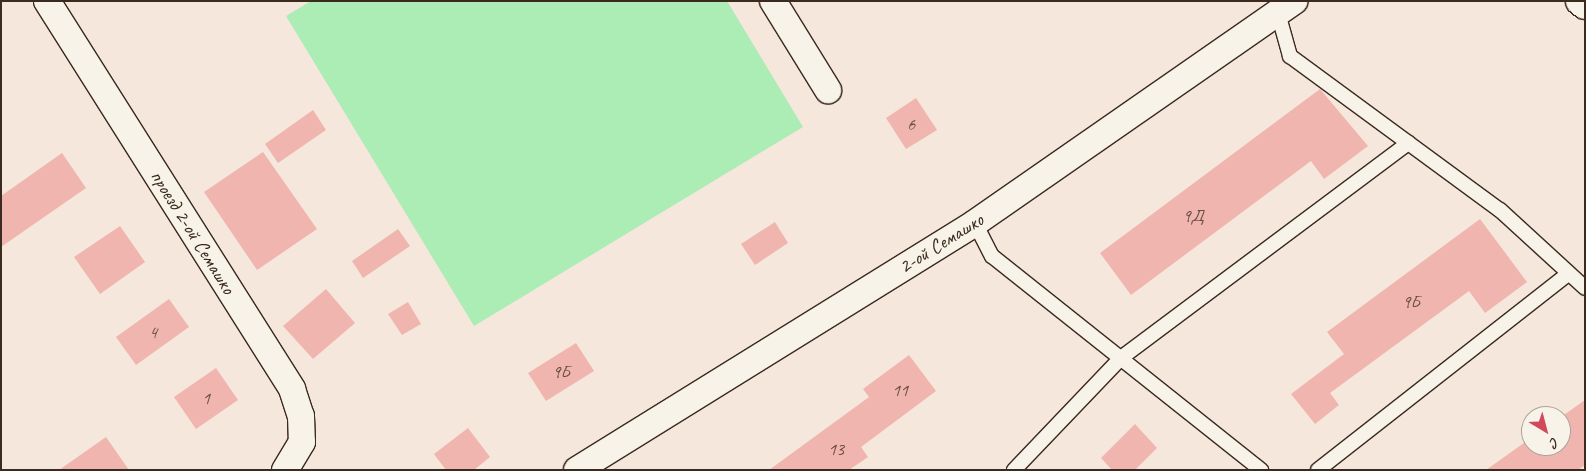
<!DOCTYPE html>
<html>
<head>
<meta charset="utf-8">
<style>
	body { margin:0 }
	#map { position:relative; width:1586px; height:471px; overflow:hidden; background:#f6e7dc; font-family:Caveat,sans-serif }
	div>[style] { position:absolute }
	.green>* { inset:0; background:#acecb5 }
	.building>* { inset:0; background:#f0b5ae }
	.roads { filter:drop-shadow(1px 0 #3b2a1e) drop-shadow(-1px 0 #3b2a1e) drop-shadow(0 1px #3b2a1e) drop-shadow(0 -1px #3b2a1e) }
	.service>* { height:14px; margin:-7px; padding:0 7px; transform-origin:7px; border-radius:7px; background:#f7f3e8 }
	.minor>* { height:26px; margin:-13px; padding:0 13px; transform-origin:13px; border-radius:13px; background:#f7f3e8 }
	.secondary>* { height:28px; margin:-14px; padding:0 14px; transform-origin:14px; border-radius:14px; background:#f7f3e8 }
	span { translate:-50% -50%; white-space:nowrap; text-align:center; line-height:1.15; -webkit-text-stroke:4px #f7f3e8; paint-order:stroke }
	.number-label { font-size:18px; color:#684d42 }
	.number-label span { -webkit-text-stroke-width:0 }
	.street-label { font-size:20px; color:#3b2a1e }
	.frame { position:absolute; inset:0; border:2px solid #3b2a1e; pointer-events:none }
	.north { position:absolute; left:1521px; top:406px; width:50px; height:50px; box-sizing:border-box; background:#f7f3e8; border:1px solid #aca397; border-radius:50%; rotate:143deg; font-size:14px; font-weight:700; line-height:20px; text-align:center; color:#3b2a1e }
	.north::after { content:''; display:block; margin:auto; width:18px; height:22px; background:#d1495b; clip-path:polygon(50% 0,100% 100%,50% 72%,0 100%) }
</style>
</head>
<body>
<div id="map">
	<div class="green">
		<div style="clip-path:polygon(311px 1px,727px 1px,803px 127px,474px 326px,286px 16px)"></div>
	</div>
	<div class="building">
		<div style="clip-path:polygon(1320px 89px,1368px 146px,1324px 179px,1311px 161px,1131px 295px,1100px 253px)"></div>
		<div style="clip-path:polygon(916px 98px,937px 130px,906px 149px,886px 118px)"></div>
		<div style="clip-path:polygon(313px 110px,326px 130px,278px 163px,265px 144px)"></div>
		<div style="clip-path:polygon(263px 152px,317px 229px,257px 270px,204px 192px)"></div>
		<div style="clip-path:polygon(62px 153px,86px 188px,1px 247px,1px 196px)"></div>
		<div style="clip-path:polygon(1480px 219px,1527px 282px,1485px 313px,1469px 291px,1330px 393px,1339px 405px,1315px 424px,1291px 394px,1344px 354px,1327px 332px)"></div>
		<div style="clip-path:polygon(775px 222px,788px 243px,755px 265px,741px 244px)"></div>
		<div style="clip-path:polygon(120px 226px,145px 262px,100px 294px,74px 257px)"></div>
		<div style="clip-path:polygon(398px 229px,410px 246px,363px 278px,352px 261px)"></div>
		<div style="clip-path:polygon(326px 289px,355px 323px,313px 359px,283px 326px)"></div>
		<div style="clip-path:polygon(169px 299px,189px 327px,136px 365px,116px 337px)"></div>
		<div style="clip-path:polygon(408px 302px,421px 324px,402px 335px,388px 314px)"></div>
		<div style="clip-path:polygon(576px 343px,594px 371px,546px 401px,528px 373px)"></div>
		<div style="clip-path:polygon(909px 355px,936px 391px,861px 447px,868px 457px,849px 470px,769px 470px,869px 397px,863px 389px)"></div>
		<div style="clip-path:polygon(216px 368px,238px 400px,196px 429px,174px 397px)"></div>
		<div style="clip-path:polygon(1585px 400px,1585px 465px,1578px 470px,1486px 470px,1531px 438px,1531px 446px,1561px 446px,1561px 417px)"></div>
		<div style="clip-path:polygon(1135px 424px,1157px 448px,1135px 470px,1112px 470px,1101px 458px)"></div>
		<div style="clip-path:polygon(468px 428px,490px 457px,474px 470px,446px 470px,434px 454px)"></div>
		<div style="clip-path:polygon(106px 437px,129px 470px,59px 470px)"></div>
	</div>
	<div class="roads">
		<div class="service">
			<div style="left:1278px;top:13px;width:45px;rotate:74.4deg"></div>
			<div style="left:1290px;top:56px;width:260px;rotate:36.3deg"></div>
			<div style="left:1500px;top:210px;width:115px;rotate:42.5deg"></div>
			<div style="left:975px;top:223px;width:37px;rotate:63deg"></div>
			<div style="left:992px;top:256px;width:344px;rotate:38.5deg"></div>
			<div style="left:1014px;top:470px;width:155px;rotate:-46.3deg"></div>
			<div style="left:1121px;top:358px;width:359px;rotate:-36.8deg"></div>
			<div style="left:1318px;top:470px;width:318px;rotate:-38.1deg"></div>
		</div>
		<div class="minor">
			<div style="left:47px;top:1px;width:459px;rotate:57.7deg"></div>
			<div style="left:292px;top:389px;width:28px;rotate:72deg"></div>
			<div style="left:301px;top:416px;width:26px;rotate:88deg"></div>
			<div style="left:302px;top:442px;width:33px;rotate:121deg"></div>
			<div style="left:773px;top:1px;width:105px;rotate:58.3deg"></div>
			<div style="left:577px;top:470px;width:468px;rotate:-31.8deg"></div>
			<div style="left:975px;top:223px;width:389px;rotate:-34.8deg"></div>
		</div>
		<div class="secondary">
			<div style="left:1580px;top:1px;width:6px;rotate:39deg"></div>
		</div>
	</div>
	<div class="number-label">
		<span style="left:911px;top:124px">6</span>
		<span style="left:1193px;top:216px">9Д</span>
		<span style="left:1411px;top:302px">9Б</span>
		<span style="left:153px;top:332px">4</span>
		<span style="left:561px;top:372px">9Б</span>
		<span style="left:900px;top:390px">11</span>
		<span style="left:206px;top:398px">1</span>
		<span style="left:836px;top:449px">13</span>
	</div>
	<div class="street-label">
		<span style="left:193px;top:232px;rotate:58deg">проезд 2-ой Семашко</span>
		<span style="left:941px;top:243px;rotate:-32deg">2-ой Семашко</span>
	</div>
	<div class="frame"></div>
	<div class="north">С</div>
</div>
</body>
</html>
